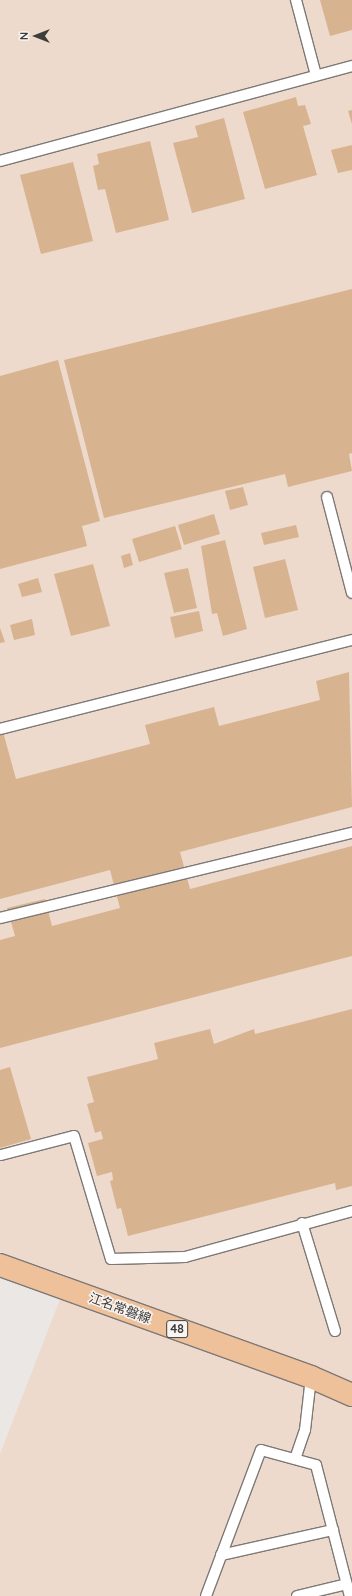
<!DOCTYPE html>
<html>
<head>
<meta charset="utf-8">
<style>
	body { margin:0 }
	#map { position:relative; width:352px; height:1596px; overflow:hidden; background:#ebe7e4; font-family:Quicksand,"Noto Sans JP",sans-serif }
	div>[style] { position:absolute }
	.industrial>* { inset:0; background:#eedacc }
	.building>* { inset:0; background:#d7b390 }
	.roads { filter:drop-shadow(1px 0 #7d7976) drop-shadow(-1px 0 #7d7976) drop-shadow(0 1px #7d7976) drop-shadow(0 -1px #7d7976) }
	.lane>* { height:10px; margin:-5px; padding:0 5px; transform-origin:5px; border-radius:5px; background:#fff }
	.primary>* { height:22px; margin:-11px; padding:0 11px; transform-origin:11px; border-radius:11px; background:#efc19b }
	span { translate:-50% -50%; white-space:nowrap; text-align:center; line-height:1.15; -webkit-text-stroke:3px #f8f4f1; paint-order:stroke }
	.shield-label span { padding:1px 3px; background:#f8f4f1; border:1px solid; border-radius:3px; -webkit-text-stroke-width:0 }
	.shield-label { font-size:12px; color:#3e3d3b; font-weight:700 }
	.street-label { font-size:13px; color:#3e3d3b }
	.north { position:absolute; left:16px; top:16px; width:40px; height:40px; -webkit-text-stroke:3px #f8f4f1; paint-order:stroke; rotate:270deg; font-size:11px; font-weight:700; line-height:16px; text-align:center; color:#3e3d3b }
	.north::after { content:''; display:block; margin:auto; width:14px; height:18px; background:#3e3d3b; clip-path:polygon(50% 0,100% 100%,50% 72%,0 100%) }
</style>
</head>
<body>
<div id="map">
	<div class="industrial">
		<div style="clip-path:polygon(0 0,352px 0,352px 1596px,0 1596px,0 1454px,69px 1276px,0 1252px)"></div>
	</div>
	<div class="building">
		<div style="clip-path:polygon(320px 0,352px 0,352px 30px,330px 36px)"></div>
		<div style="clip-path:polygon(296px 97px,298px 106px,305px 105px,311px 124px,303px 126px,317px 175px,265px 189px,243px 112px)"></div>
		<div style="clip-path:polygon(352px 110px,352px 124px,348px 111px)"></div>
		<div style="clip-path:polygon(224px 118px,245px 199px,192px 213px,173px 143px,198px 137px,195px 126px)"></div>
		<div style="clip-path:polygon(150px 141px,169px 220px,116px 233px,105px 189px,98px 190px,93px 166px,99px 164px,97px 154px)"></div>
		<div style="clip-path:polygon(352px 145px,352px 170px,338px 173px,331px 150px)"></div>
		<div style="clip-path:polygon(73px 162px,93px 241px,41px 254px,20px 175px)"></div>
		<div style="clip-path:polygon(352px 289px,352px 453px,349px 454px,352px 471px,288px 487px,285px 474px,104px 518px,64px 360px)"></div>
		<div style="clip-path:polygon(58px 360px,100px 521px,82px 526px,87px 546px,0 569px,0 376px)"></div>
		<div style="clip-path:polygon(243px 487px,248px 505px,230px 510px,225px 491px)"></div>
		<div style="clip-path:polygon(214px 514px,220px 534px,184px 545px,178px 525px)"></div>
		<div style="clip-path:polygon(296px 525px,299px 537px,264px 545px,261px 533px)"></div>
		<div style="clip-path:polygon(175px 526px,182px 549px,139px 562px,132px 539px)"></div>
		<div style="clip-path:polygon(225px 540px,247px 629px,223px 636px,217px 613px,212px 614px,201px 546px)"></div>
		<div style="clip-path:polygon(130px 553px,133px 565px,124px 568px,121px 556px)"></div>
		<div style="clip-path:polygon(285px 559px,298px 610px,265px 618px,253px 567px)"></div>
		<div style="clip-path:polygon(93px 564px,110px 626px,71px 636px,54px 574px)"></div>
		<div style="clip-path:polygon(188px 568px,197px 608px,174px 613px,164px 573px)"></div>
		<div style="clip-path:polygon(38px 578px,42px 592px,22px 597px,18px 584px)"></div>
		<div style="clip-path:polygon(199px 611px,203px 631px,175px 638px,170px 617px)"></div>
		<div style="clip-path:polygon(32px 619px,35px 635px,14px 640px,10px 625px)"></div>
		<div style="clip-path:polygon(0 628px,5px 642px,0 643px)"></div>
		<div style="clip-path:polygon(349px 672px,352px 807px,180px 852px,190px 889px,352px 846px,352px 956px,0 1048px,0 940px,15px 936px,7px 908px,45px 899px,52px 926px,120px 908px,110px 870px,0 899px,0 721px,16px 779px,150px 744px,145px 725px,214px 707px,219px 726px,320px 700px,316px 681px)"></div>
		<div style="clip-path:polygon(352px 1009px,352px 1186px,336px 1190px,335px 1183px,128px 1236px,121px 1208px,117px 1209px,110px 1181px,113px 1180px,112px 1172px,97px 1176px,88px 1143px,103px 1139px,101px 1131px,95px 1133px,87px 1104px,94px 1102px,87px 1077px,158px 1059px,154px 1043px,210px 1029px,214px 1044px,254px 1029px,255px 1034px)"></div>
		<div style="clip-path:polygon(10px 1067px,31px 1139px,0 1148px,0 1070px)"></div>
	</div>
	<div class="roads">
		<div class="lane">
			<div style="left:296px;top:0;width:78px;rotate:75.1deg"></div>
			<div style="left:0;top:161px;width:365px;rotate:-15.1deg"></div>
			<div style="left:327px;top:497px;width:99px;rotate:75.4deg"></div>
			<div style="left:0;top:729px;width:363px;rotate:-14.2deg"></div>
			<div style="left:0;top:918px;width:362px;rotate:-13.6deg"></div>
			<div style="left:1px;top:1155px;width:75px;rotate:-14.6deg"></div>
			<div style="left:74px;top:1136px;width:128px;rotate:73.3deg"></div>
			<div style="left:111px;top:1259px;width:74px;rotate:-1.5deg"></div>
			<div style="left:185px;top:1257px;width:173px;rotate:-15.4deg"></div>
			<div style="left:302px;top:1223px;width:113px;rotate:73deg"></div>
			<div style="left:295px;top:1459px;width:31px;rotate:-71deg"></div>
			<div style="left:305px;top:1430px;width:53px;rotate:-83.5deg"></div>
			<div style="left:221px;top:1555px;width:115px;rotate:-12.6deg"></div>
			<div style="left:206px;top:1596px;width:156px;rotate:-69.4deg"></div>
			<div style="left:261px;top:1450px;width:57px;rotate:15.3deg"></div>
			<div style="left:316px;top:1465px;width:135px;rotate:75.5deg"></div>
			<div style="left:297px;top:1596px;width:51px;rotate:-13.5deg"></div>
		</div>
		<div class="primary">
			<div style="left:0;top:1265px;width:331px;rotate:19.8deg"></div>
			<div style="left:311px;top:1377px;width:45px;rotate:23.7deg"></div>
		</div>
	</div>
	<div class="shield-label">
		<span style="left:177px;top:1329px">48</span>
	</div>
	<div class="street-label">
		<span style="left:120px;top:1308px;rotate:20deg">江名常磐線</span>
	</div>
	<div class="north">N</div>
</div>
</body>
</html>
